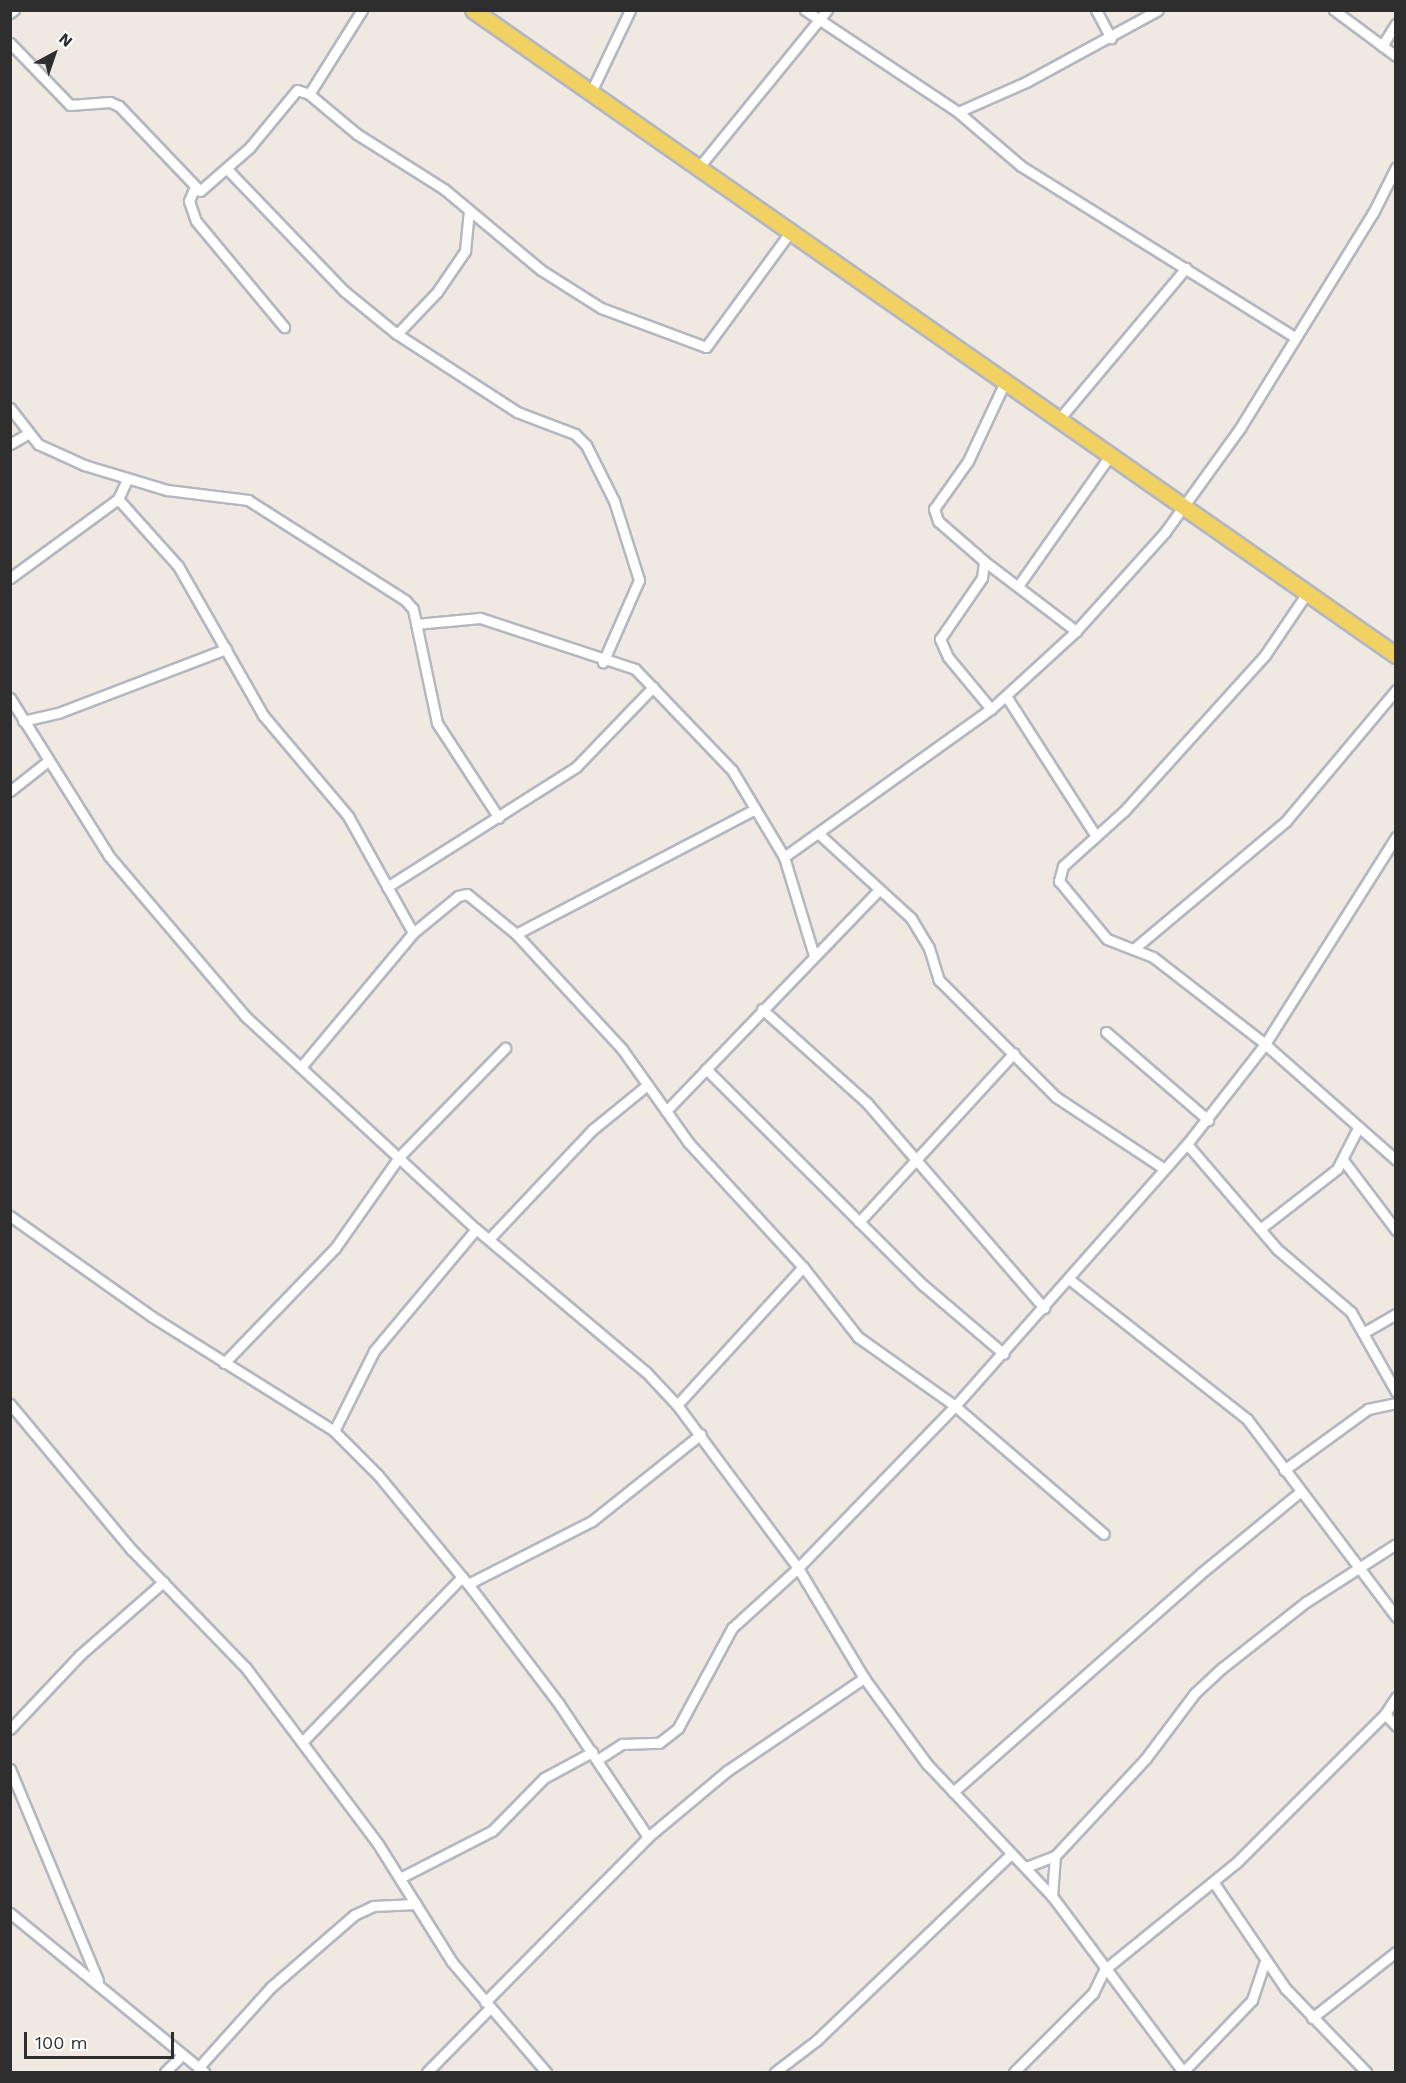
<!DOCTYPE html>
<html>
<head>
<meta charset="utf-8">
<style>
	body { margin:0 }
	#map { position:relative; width:1406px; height:2083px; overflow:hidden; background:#efe9e1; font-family:"Work Sans",sans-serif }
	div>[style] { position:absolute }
	.roads { filter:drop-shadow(2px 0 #b4b7c1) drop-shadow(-2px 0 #b4b7c1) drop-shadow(0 2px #b4b7c1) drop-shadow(0 -2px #b4b7c1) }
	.minor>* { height:9px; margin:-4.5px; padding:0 4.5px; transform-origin:4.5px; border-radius:4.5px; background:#fff }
	.primary>* { height:15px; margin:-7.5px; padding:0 7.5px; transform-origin:7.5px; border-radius:7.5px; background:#f2d163 }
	span { translate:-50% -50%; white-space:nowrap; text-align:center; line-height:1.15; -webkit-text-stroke:4.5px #fff; paint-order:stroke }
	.frame { position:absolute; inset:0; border:12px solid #2e2e2e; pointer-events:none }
	.north { position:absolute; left:24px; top:24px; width:60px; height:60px; -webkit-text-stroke:4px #fff; paint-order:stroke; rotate:40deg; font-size:16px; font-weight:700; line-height:24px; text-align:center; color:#2e2e2e }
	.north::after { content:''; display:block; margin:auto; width:21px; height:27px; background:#2e2e2e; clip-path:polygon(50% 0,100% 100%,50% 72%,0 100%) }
	.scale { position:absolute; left:24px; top:2032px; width:150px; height:27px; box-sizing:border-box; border:3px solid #2e2e2e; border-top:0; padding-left:8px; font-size:18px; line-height:21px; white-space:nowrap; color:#2e2e2e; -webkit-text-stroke:4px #fff; paint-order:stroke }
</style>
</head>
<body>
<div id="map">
	<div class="roads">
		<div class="minor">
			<div style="left:362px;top:10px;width:99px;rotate:122.2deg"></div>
			<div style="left:309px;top:94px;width:62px;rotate:39.8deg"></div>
			<div style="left:357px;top:134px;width:103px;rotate:32.3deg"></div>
			<div style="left:444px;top:189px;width:126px;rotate:39.9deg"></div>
			<div style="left:541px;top:270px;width:71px;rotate:32.3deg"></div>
			<div style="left:601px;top:308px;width:112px;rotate:20.4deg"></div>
			<div style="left:706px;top:347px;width:144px;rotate:-53.8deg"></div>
			<div style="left:805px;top:10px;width:184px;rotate:33.7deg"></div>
			<div style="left:958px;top:112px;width:83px;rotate:40.6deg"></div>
			<div style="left:1021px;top:166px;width:324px;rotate:32deg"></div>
			<div style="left:1096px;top:10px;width:32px;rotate:62deg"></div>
			<div style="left:1334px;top:10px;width:77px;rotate:36.6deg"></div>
			<div style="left:10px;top:13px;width:5px;rotate:-37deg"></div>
			<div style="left:10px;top:43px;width:86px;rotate:45.9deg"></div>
			<div style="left:70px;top:105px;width:40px;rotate:-4.3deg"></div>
			<div style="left:110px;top:102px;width:10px;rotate:24deg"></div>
			<div style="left:119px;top:106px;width:117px;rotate:46.4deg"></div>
			<div style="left:200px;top:191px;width:67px;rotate:-41.3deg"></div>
			<div style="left:250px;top:147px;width:74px;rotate:-50.5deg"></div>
			<div style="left:297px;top:90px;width:13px;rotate:18deg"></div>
			<div style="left:1382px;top:46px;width:26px;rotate:-58deg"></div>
			<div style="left:590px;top:94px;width:93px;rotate:-64.5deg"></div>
			<div style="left:958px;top:112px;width:74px;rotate:-23.8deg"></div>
			<div style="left:1026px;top:82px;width:150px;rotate:-28.6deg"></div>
			<div style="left:699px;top:167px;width:203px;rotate:-50.8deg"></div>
			<div style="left:228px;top:170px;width:168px;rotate:46.2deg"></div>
			<div style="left:344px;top:291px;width:68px;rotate:39.1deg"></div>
			<div style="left:397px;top:334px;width:143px;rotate:33deg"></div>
			<div style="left:517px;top:412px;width:62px;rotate:20.8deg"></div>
			<div style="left:575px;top:434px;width:16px;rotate:45deg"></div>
			<div style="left:586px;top:445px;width:63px;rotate:63.4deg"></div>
			<div style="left:614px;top:501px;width:83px;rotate:72.4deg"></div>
			<div style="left:639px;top:580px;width:90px;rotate:113.7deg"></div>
			<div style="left:194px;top:189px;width:13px;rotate:113deg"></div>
			<div style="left:189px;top:201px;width:21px;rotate:71deg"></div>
			<div style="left:196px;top:221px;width:138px;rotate:50.3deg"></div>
			<div style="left:397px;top:334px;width:58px;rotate:-46.4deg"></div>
			<div style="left:437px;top:292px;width:50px;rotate:-55.7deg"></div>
			<div style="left:465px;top:251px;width:41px;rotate:-84.4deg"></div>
			<div style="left:10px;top:408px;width:46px;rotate:52.1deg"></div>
			<div style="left:38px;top:444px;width:51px;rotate:24.5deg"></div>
			<div style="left:84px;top:465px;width:87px;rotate:16.8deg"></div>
			<div style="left:167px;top:490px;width:82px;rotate:7deg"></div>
			<div style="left:248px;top:500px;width:186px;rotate:32.5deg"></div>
			<div style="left:405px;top:600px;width:12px;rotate:48deg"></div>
			<div style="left:413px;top:609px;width:116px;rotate:78.1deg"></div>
			<div style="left:437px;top:723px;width:113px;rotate:56.9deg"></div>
			<div style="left:1060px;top:418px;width:196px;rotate:-50deg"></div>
			<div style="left:10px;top:444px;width:20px;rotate:-30deg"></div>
			<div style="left:118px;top:499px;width:90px;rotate:48.2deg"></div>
			<div style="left:178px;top:566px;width:172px;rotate:60.3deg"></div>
			<div style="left:263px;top:715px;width:132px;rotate:49.9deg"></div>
			<div style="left:348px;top:816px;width:134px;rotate:60.9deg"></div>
			<div style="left:984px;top:561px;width:116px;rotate:37.3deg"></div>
			<div style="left:10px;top:578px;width:134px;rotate:-36.2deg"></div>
			<div style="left:118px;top:499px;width:21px;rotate:-65deg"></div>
			<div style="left:1018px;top:586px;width:161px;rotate:-54.8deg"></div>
			<div style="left:1307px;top:593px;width:75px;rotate:124.1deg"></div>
			<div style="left:1265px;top:655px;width:210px;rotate:132.1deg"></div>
			<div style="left:1124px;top:811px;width:82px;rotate:138deg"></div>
			<div style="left:1063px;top:866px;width:16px;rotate:105deg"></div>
			<div style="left:1059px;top:881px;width:75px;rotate:50.4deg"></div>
			<div style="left:1107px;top:939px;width:49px;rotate:21.4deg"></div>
			<div style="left:1153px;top:957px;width:142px;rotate:37.8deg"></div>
			<div style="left:1265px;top:1044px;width:175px;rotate:41.5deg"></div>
			<div style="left:416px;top:624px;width:64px;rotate:-5.4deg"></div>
			<div style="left:480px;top:618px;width:163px;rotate:18.2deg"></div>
			<div style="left:635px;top:669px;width:140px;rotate:46.2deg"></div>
			<div style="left:732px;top:770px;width:101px;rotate:59.1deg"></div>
			<div style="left:784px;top:857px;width:103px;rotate:73.1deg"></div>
			<div style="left:1006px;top:696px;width:166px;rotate:57.3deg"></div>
			<div style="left:10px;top:698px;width:186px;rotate:57.9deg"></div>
			<div style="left:109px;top:856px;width:210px;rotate:49.6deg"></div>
			<div style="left:245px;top:1016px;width:314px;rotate:42.7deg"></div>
			<div style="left:476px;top:1229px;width:222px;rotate:40.1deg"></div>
			<div style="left:646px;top:1372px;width:45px;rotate:46.8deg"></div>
			<div style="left:677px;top:1405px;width:203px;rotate:53.4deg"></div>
			<div style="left:798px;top:1568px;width:128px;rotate:59deg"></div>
			<div style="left:864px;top:1678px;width:107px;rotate:53.8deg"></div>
			<div style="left:927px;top:1764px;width:182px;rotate:46.6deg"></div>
			<div style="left:1052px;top:1896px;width:219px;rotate:53.3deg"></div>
			<div style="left:991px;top:709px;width:67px;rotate:-129.6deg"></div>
			<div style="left:948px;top:657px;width:20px;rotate:-114deg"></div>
			<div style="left:940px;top:639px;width:74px;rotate:-55.5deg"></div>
			<div style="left:982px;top:578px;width:17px;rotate:-83deg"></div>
			<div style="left:984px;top:561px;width:61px;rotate:-139deg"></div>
			<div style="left:938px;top:521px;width:13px;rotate:-108deg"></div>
			<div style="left:934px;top:509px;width:59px;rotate:-54.7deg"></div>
			<div style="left:968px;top:461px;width:89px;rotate:-64.9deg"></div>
			<div style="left:23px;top:721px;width:36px;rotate:-13deg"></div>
			<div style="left:58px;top:713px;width:180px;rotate:-20.9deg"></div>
			<div style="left:10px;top:791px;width:48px;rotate:-38.3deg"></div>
			<div style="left:819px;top:834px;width:125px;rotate:42.4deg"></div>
			<div style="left:911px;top:918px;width:35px;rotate:59deg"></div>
			<div style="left:929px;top:948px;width:34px;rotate:73deg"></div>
			<div style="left:939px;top:980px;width:165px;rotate:45deg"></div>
			<div style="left:1056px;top:1097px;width:128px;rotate:33.6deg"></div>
			<div style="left:784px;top:857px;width:254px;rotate:-35.6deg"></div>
			<div style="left:991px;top:709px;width:115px;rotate:-42.5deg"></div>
			<div style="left:1076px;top:631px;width:133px;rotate:-48deg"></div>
			<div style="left:1165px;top:532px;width:128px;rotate:-54.2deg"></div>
			<div style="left:1240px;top:428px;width:253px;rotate:-58.3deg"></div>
			<div style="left:1373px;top:213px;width:51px;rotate:-63.4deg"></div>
			<div style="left:387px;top:887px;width:224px;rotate:-32.4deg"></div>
			<div style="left:576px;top:767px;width:111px;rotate:-46.1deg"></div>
			<div style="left:516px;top:934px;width:270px;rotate:-27.6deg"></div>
			<div style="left:1136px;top:947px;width:196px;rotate:-40deg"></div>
			<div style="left:1286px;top:821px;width:171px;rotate:-50deg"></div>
			<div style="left:762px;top:1009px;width:141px;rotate:41.8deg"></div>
			<div style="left:867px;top:1103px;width:271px;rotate:49.2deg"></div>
			<div style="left:1106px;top:1032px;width:135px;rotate:40.8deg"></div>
			<div style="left:301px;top:1067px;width:175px;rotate:-50.1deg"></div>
			<div style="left:413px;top:933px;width:58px;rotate:-39.4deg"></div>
			<div style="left:458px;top:896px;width:9px;rotate:-13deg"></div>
			<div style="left:467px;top:894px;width:63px;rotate:39.2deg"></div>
			<div style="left:516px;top:934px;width:156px;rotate:47.3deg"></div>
			<div style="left:622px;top:1049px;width:114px;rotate:54.6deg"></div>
			<div style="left:688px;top:1142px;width:170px;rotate:47.4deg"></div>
			<div style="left:803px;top:1267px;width:89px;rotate:51.8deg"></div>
			<div style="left:858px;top:1337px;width:119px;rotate:35.4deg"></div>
			<div style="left:955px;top:1406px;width:196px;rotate:40.7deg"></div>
			<div style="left:706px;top:1069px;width:306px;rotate:44.9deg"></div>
			<div style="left:923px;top:1285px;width:106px;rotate:40.4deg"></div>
			<div style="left:666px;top:1111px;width:306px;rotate:-46.1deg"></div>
			<div style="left:1187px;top:1144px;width:138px;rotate:49.4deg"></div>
			<div style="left:1277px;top:1249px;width:97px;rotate:40.4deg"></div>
			<div style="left:1351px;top:1312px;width:92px;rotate:60.6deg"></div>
			<div style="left:1343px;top:1160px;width:88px;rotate:52.9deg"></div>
			<div style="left:10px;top:1216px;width:173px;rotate:35.3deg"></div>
			<div style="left:151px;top:1316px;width:216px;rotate:32.1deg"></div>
			<div style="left:334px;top:1431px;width:62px;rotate:45deg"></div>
			<div style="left:378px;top:1475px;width:141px;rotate:50.5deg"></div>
			<div style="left:468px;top:1584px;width:151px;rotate:52.8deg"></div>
			<div style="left:559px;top:1704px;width:160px;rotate:56.2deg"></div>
			<div style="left:859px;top:1222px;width:229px;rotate:-47.5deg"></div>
			<div style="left:1260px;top:1229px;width:98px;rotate:-37.9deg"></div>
			<div style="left:1337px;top:1169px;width:44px;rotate:-62.9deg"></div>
			<div style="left:489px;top:1239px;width:150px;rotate:-46.6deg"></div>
			<div style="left:592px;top:1130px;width:68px;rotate:-39.1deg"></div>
			<div style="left:1069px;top:1279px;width:226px;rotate:38.2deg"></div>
			<div style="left:1247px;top:1419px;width:248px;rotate:53deg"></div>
			<div style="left:1363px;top:1333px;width:38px;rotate:-30deg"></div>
			<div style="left:224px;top:1363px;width:160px;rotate:-46deg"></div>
			<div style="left:335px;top:1248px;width:113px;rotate:-54.8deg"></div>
			<div style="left:400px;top:1156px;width:151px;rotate:-45.8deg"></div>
			<div style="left:10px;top:1404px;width:189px;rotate:50.2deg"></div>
			<div style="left:131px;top:1549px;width:165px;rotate:46deg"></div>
			<div style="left:246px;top:1668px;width:220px;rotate:53.1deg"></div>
			<div style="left:378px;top:1844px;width:139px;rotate:57.9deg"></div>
			<div style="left:452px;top:1962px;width:145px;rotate:49.5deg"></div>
			<div style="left:677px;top:1405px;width:187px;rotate:-47.6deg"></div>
			<div style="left:334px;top:1431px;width:89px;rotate:-63.4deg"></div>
			<div style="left:374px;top:1351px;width:159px;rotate:-50.1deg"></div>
			<div style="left:1284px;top:1470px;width:104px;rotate:-36deg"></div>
			<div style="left:1368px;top:1409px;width:29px;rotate:-12deg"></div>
			<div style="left:468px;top:1584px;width:139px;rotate:-26.9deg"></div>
			<div style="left:592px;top:1521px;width:139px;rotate:-38.6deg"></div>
			<div style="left:1385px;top:1714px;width:16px;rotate:47deg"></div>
			<div style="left:10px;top:1729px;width:102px;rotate:-46.6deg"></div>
			<div style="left:80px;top:1655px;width:111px;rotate:-41.3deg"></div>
			<div style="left:302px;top:1742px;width:230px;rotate:-45.9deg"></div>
			<div style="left:597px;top:1760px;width:30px;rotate:-33deg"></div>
			<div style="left:622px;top:1744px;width:37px;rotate:-2deg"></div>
			<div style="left:659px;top:1743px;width:24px;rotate:-38deg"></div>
			<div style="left:678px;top:1728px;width:114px;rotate:-61.6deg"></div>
			<div style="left:732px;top:1628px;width:89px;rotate:-42.3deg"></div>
			<div style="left:798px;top:1568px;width:226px;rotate:-45.9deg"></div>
			<div style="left:955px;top:1406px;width:350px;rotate:-48.5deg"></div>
			<div style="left:1187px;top:1144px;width:127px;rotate:-52deg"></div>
			<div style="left:1265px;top:1044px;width:245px;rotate:-57.7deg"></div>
			<div style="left:10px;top:1769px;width:229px;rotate:67.4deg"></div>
			<div style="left:953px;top:1792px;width:329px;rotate:-41.4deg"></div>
			<div style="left:1200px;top:1574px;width:129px;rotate:-39.4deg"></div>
			<div style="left:1026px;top:1867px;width:31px;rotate:-21deg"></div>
			<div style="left:1055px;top:1856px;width:134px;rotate:-47.1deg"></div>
			<div style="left:1146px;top:1758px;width:81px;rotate:-53deg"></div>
			<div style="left:1195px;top:1693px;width:37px;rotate:-43deg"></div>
			<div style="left:1222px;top:1668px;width:107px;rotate:-38.2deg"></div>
			<div style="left:1306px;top:1602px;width:107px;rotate:-32.8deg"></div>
			<div style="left:400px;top:1878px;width:103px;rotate:-27.1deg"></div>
			<div style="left:492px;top:1831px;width:74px;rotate:-45.5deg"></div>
			<div style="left:544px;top:1778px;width:55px;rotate:-28.4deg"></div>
			<div style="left:1214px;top:1883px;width:127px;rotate:55.9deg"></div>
			<div style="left:1285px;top:1988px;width:117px;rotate:46deg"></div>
			<div style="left:1052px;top:1896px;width:40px;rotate:-85.7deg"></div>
			<div style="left:10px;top:1913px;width:251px;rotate:39.3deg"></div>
			<div style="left:485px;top:2002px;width:232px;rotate:-45.3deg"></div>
			<div style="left:648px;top:1837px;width:103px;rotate:-39.9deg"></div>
			<div style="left:727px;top:1771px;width:166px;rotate:-34.2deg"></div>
			<div style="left:1312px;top:2018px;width:107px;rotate:-38.2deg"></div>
			<div style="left:198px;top:2068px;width:109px;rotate:-48deg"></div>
			<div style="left:271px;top:1987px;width:110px;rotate:-40.9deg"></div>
			<div style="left:354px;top:1915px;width:21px;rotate:-25deg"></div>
			<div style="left:373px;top:1906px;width:43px;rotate:-2.7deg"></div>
			<div style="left:165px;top:2072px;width:25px;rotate:-45deg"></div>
			<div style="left:427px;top:2072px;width:90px;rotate:-45.5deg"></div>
			<div style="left:775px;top:2072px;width:53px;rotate:-37.3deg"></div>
			<div style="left:817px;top:2040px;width:269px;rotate:-43.8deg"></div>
			<div style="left:1014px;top:2072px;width:112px;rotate:-45deg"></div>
			<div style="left:1093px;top:1993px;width:25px;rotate:-64deg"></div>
			<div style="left:1104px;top:1970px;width:171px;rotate:-39.1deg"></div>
			<div style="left:1237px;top:1862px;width:209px;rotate:-45deg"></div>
			<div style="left:1385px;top:1714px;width:20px;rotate:-57deg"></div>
			<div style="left:1183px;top:2072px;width:100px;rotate:-46.2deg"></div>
			<div style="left:1252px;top:2000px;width:41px;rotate:-71.6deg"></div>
		</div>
		<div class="primary">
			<div style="left:473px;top:10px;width:1126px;rotate:34.95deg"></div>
		</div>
	</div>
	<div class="frame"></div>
	<div class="north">N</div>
	<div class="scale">100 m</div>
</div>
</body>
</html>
